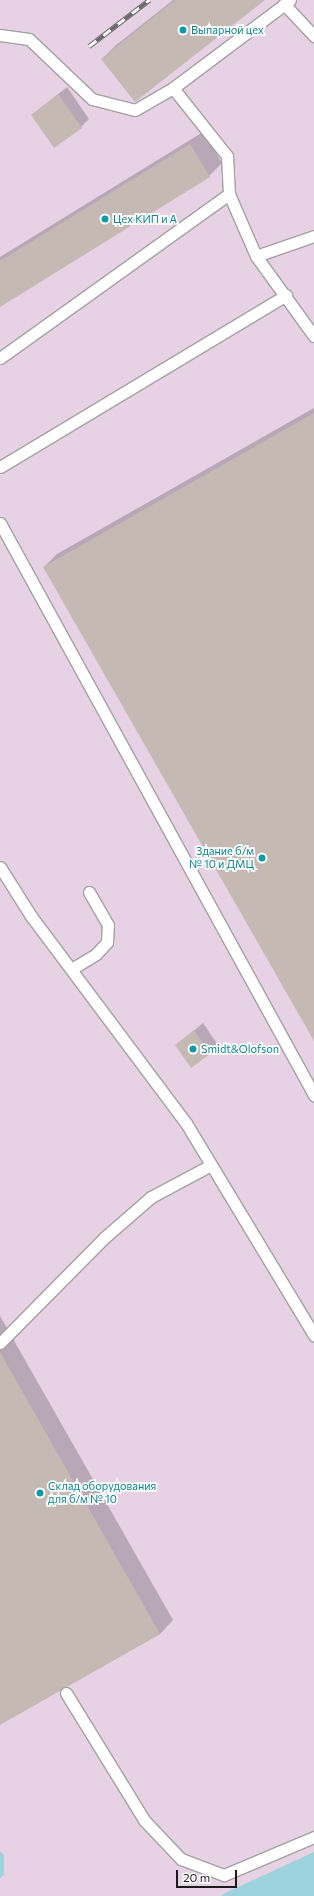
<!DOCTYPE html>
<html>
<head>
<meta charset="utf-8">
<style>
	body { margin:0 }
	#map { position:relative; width:314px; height:1896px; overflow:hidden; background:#ede8e0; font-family:Commissioner,sans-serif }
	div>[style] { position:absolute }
	.industrial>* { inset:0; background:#e7d1e4 }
	.water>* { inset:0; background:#9ed3dd }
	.shadow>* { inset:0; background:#0003 }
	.building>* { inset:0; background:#c5b9b3 }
	.roads { filter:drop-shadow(1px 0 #a2a2a2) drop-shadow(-1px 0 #a2a2a2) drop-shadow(0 1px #a2a2a2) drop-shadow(0 -1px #a2a2a2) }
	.service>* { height:11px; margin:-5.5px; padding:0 5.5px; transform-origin:5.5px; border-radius:5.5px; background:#fff }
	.rail>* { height:4.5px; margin-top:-2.25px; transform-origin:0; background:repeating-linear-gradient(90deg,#fff 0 9px,#696969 0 18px); box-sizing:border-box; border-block:1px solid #696969 }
	.dots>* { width:11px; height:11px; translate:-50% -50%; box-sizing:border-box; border:2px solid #fff; border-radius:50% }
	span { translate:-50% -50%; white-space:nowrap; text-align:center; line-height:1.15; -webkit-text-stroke:3.5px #fff; paint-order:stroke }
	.culture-label { font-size:11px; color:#0d838f }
	.left { translate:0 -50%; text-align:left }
	.right { translate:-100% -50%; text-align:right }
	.scale { position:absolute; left:176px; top:1870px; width:61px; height:18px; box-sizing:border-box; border:2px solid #1b1b1b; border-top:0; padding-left:5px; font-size:12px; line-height:14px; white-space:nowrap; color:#1b1b1b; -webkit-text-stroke:3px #fff; paint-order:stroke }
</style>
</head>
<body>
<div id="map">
	<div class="industrial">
		<div style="clip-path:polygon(0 0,314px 0,314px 1896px,0 1896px)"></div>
	</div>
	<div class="water">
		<div style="clip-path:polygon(0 1851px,4px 1855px,4px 1875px,0 1878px)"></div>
		<div style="clip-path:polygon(314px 1852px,314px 1896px,221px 1896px,225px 1893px)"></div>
	</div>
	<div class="shadow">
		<div style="clip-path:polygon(173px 0,262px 0,102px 59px,115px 46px)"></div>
		<div style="clip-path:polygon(67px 87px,89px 119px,81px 127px,32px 115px)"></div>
		<div style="clip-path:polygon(203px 132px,222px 163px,209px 176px,0 306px,0 257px)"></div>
		<div style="clip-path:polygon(314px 408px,314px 1039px,44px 567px,57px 554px)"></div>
		<div style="clip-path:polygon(203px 1023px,218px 1045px,209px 1053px,177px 1045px)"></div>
		<div style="clip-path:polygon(0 1316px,173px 1620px,160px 1634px,0 1724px)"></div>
	</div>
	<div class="building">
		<div style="clip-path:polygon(175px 0,265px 0,135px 102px,101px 59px)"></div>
		<div style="clip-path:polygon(58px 94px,82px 128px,54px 148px,31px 115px)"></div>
		<div style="clip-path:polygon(190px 144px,210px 177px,0 307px,0 261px)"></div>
		<div style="clip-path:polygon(314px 413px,314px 1041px,43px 567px)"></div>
		<div style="clip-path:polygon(194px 1030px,210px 1054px,191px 1068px,175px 1045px)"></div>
		<div style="clip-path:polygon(0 1352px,160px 1634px,0 1725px)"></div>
	</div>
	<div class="roads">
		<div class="service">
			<div style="left:284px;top:4px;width:44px;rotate:46.8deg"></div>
			<div style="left:0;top:35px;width:29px;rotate:8deg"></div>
			<div style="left:29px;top:39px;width:87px;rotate:43.6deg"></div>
			<div style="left:92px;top:99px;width:44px;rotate:14.3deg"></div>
			<div style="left:135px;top:110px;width:44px;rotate:-30.1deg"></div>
			<div style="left:173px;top:88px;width:146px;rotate:-36.9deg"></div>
			<div style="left:173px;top:88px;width:87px;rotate:51.5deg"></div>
			<div style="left:227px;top:156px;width:38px;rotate:87deg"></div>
			<div style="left:256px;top:256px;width:61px;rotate:-19deg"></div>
			<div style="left:0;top:358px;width:282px;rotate:-35.6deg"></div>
			<div style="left:229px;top:194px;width:68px;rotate:66.5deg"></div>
			<div style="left:256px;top:256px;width:99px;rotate:54.1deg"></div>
			<div style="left:0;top:467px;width:334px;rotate:-31deg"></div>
			<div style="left:0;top:523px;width:653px;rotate:61.24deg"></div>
			<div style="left:0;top:867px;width:58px;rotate:57.7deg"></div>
			<div style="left:31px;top:916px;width:259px;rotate:53.2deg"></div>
			<div style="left:186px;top:1123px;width:248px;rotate:58.9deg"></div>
			<div style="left:73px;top:968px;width:27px;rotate:-31deg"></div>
			<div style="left:96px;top:954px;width:16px;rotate:-47deg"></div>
			<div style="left:107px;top:942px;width:17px;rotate:-87deg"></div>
			<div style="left:108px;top:925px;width:38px;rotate:-120deg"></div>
			<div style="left:0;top:1343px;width:149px;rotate:-45.3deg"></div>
			<div style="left:105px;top:1237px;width:61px;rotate:-41deg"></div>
			<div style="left:151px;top:1197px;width:66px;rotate:-28.1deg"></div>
			<div style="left:66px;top:1693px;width:149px;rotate:58.4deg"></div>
			<div style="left:144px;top:1820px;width:54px;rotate:46.5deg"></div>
			<div style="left:181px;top:1859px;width:46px;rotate:20.4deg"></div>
			<div style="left:224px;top:1875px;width:98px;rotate:-22.9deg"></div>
		</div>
	</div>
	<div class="rail">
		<div style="left:89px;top:46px;width:76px;rotate:-37.5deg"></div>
	</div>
	<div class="dots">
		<div style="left:183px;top:30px;background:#0f9aa8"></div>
		<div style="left:105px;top:219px;background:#0f9aa8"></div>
		<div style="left:262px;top:858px;background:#0f9aa8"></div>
		<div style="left:193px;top:1049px;background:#0f9aa8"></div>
		<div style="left:40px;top:1493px;background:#0f9aa8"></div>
	</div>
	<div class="culture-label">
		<span class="left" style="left:191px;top:30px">Выпарной цех</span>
		<span class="left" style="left:113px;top:219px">Цех КИП и А</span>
		<span class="right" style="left:254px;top:858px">Здание б/м<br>№ 10 и ДМЦ</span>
		<span class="left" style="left:201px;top:1049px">Smidt&amp;Olofson</span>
		<span class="left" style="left:48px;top:1493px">Склад оборудования<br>для б/м № 10</span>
	</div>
	<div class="scale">20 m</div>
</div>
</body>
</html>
